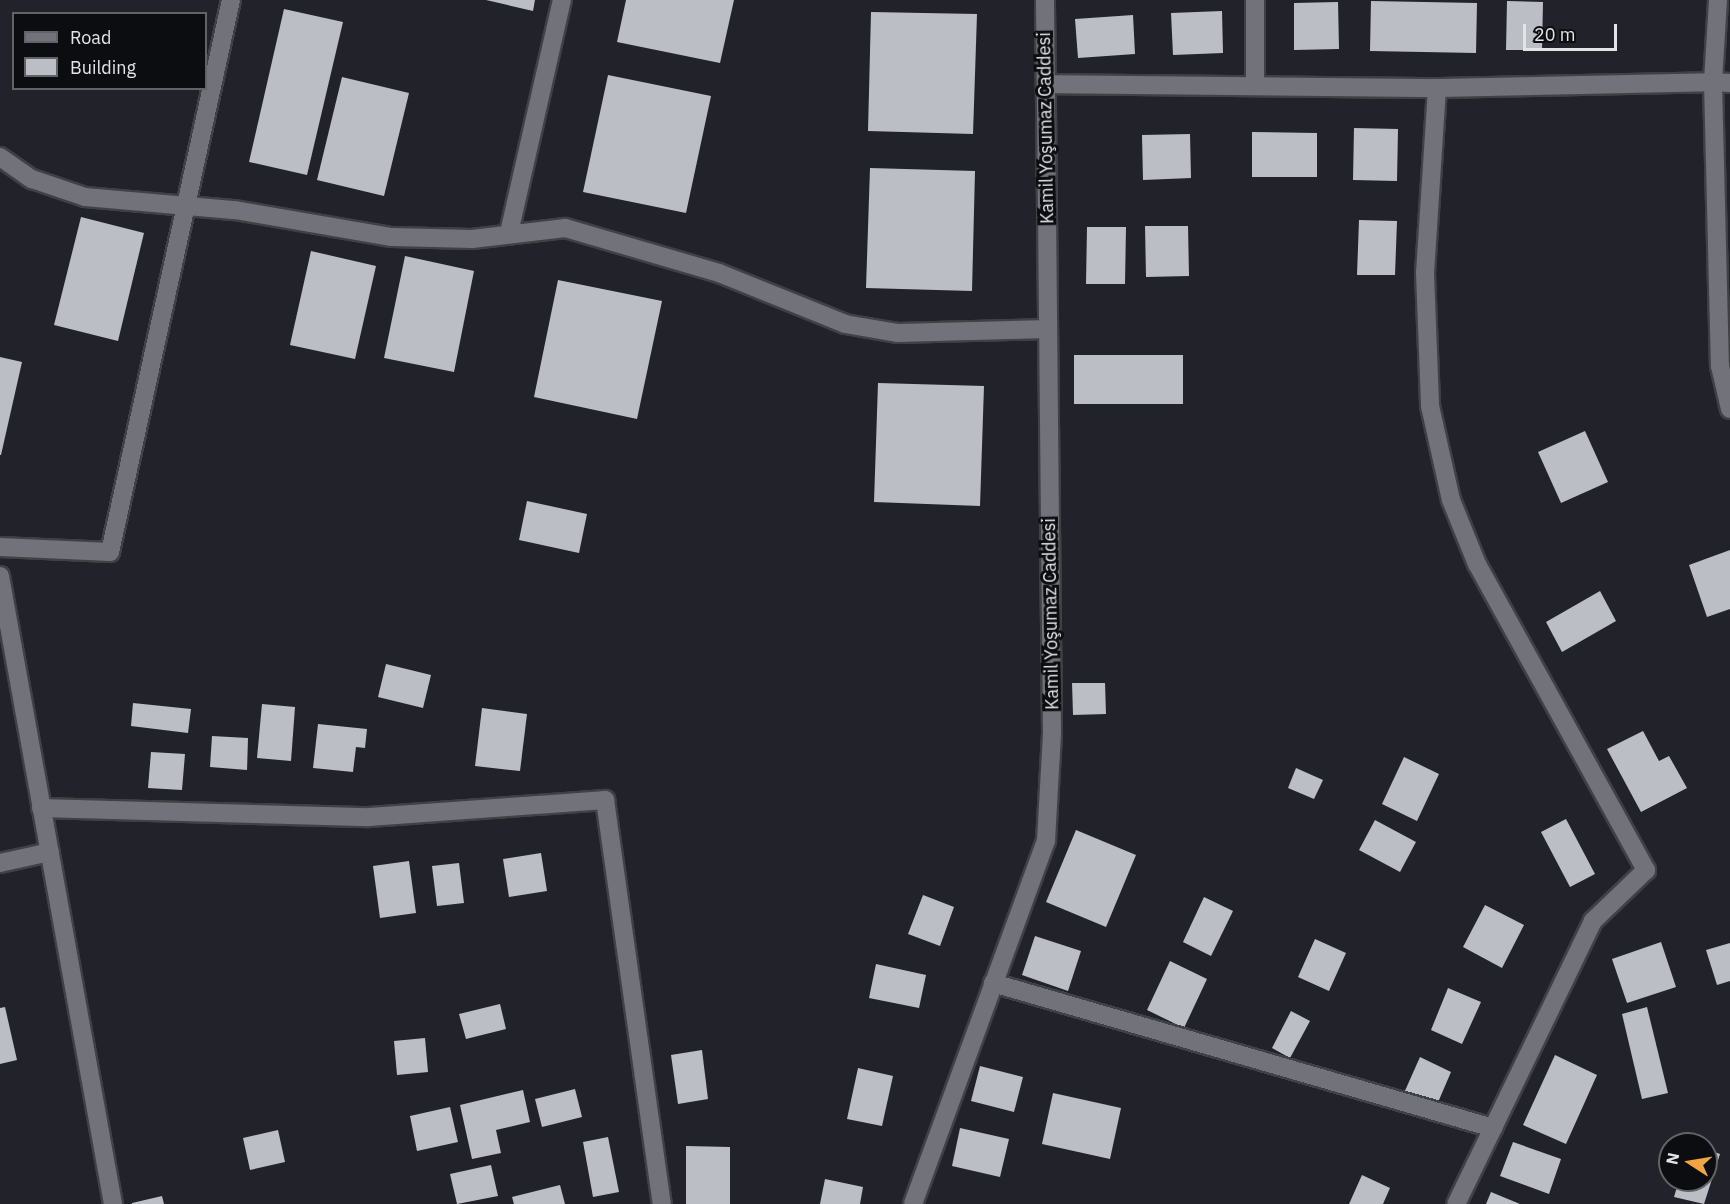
<!DOCTYPE html>
<html>
<head>
<meta charset="utf-8">
<style>
	body { margin:0 }
	#map { position:relative; width:1730px; height:1204px; overflow:hidden; background:#22232a; font-family:"IBM Plex Sans",sans-serif }
	div>[style] { position:absolute }
	.building>* { inset:0; background:#bcbec6 }
	.roads { filter:drop-shadow(2px 0 #404045) drop-shadow(-2px 0 #404045) drop-shadow(0 2px #404045) drop-shadow(0 -2px #404045) }
	.street>* { height:18px; margin:-9px; padding:0 9px; transform-origin:9px; border-radius:9px; background:#71727a }
	span { translate:-50% -50%; white-space:nowrap; text-align:center; line-height:1.15; -webkit-text-stroke:6px #0c0d10; paint-order:stroke }
	.street-label { font-size:18px; color:#e3e3e8 }
	.legend { position:absolute; left:12px; top:12px; width:195px; height:78px; box-sizing:border-box; background:#0c0d10; border:2px solid #626366; margin:0; padding:8px 10px; list-style:none; font-size:18px; color:#e3e3e8 }
	.legend li { display:flex; align-items:center; gap:12px; height:30px }
	.legend b { width:30px; border:2px solid #626366 }
	.north { position:absolute; left:1658px; top:1132px; width:60px; height:60px; box-sizing:border-box; background:#0c0d10; border:2px solid #626366; border-radius:50%; rotate:282deg; font-size:16px; font-weight:700; line-height:24px; text-align:center; color:#e3e3e8 }
	.north::after { content:''; display:block; margin:auto; width:21px; height:27px; background:#f3a442; clip-path:polygon(50% 0,100% 100%,50% 72%,0 100%) }
	.scale { position:absolute; left:1523px; top:24px; width:94px; height:27px; box-sizing:border-box; border:3px solid #e3e3e8; border-top:0; padding-left:8px; font-size:18px; line-height:21px; white-space:nowrap; color:#e3e3e8; -webkit-text-stroke:4px #0c0d10; paint-order:stroke }
</style>
</head>
<body>
<div id="map">
	<div class="building">
		<div style="clip-path:polygon(486px 0,535px 0,533px 11px)"></div>
		<div style="clip-path:polygon(626px 0,734px 0,720px 63px,617px 42px)"></div>
		<div style="clip-path:polygon(1371px 1px,1477px 3px,1476px 53px,1370px 51px)"></div>
		<div style="clip-path:polygon(1507px 1px,1543px 2px,1542px 50px,1506px 50px)"></div>
		<div style="clip-path:polygon(1338px 2px,1339px 49px,1294px 50px,1294px 3px)"></div>
		<div style="clip-path:polygon(284px 9px,343px 22px,307px 175px,249px 162px)"></div>
		<div style="clip-path:polygon(1222px 11px,1223px 53px,1173px 55px,1171px 13px)"></div>
		<div style="clip-path:polygon(871px 12px,977px 14px,973px 134px,868px 131px)"></div>
		<div style="clip-path:polygon(1133px 15px,1135px 54px,1078px 58px,1075px 19px)"></div>
		<div style="clip-path:polygon(608px 75px,711px 96px,686px 213px,583px 192px)"></div>
		<div style="clip-path:polygon(342px 77px,409px 93px,384px 196px,317px 180px)"></div>
		<div style="clip-path:polygon(1354px 128px,1398px 129px,1397px 181px,1353px 180px)"></div>
		<div style="clip-path:polygon(1252px 132px,1317px 133px,1317px 177px,1252px 177px)"></div>
		<div style="clip-path:polygon(1190px 134px,1191px 178px,1143px 180px,1142px 135px)"></div>
		<div style="clip-path:polygon(870px 168px,975px 171px,972px 291px,866px 288px)"></div>
		<div style="clip-path:polygon(81px 217px,144px 233px,118px 341px,54px 325px)"></div>
		<div style="clip-path:polygon(1359px 220px,1397px 221px,1395px 275px,1357px 275px)"></div>
		<div style="clip-path:polygon(1145px 226px,1188px 226px,1189px 276px,1146px 277px)"></div>
		<div style="clip-path:polygon(1087px 227px,1126px 227px,1125px 284px,1086px 284px)"></div>
		<div style="clip-path:polygon(311px 251px,376px 266px,355px 359px,290px 345px)"></div>
		<div style="clip-path:polygon(405px 256px,474px 271px,454px 372px,384px 358px)"></div>
		<div style="clip-path:polygon(558px 280px,662px 301px,637px 419px,534px 397px)"></div>
		<div style="clip-path:polygon(1074px 355px,1183px 355px,1183px 404px,1074px 404px)"></div>
		<div style="clip-path:polygon(0 357px,22px 362px,1px 455px,0 455px)"></div>
		<div style="clip-path:polygon(878px 383px,984px 386px,980px 506px,874px 502px)"></div>
		<div style="clip-path:polygon(1585px 431px,1608px 482px,1561px 503px,1538px 452px)"></div>
		<div style="clip-path:polygon(527px 501px,587px 514px,579px 553px,519px 540px)"></div>
		<div style="clip-path:polygon(1730px 550px,1730px 609px,1707px 617px,1689px 565px)"></div>
		<div style="clip-path:polygon(1600px 591px,1616px 621px,1562px 652px,1546px 622px)"></div>
		<div style="clip-path:polygon(386px 664px,431px 675px,423px 708px,378px 697px)"></div>
		<div style="clip-path:polygon(1072px 683px,1105px 683px,1106px 714px,1073px 715px)"></div>
		<div style="clip-path:polygon(133px 703px,191px 709px,188px 733px,131px 726px)"></div>
		<div style="clip-path:polygon(262px 704px,295px 707px,291px 761px,257px 758px)"></div>
		<div style="clip-path:polygon(482px 708px,527px 714px,520px 771px,475px 766px)"></div>
		<div style="clip-path:polygon(318px 724px,367px 729px,365px 748px,356px 747px,353px 772px,313px 768px)"></div>
		<div style="clip-path:polygon(1643px 731px,1659px 761px,1669px 756px,1687px 788px,1641px 812px,1607px 749px)"></div>
		<div style="clip-path:polygon(212px 736px,248px 738px,247px 770px,210px 767px)"></div>
		<div style="clip-path:polygon(151px 752px,185px 754px,182px 790px,148px 788px)"></div>
		<div style="clip-path:polygon(1404px 757px,1439px 774px,1417px 821px,1382px 804px)"></div>
		<div style="clip-path:polygon(1296px 768px,1323px 780px,1314px 799px,1288px 788px)"></div>
		<div style="clip-path:polygon(1566px 819px,1595px 874px,1570px 887px,1541px 832px)"></div>
		<div style="clip-path:polygon(1375px 820px,1416px 842px,1400px 872px,1359px 850px)"></div>
		<div style="clip-path:polygon(1076px 830px,1136px 855px,1106px 927px,1046px 902px)"></div>
		<div style="clip-path:polygon(541px 853px,547px 891px,509px 897px,503px 859px)"></div>
		<div style="clip-path:polygon(409px 861px,416px 913px,380px 918px,373px 866px)"></div>
		<div style="clip-path:polygon(459px 863px,464px 903px,437px 906px,432px 866px)"></div>
		<div style="clip-path:polygon(923px 895px,954px 907px,940px 946px,908px 934px)"></div>
		<div style="clip-path:polygon(1204px 897px,1233px 911px,1211px 956px,1183px 942px)"></div>
		<div style="clip-path:polygon(1485px 905px,1524px 925px,1502px 968px,1463px 947px)"></div>
		<div style="clip-path:polygon(1035px 936px,1081px 951px,1068px 991px,1022px 975px)"></div>
		<div style="clip-path:polygon(1315px 939px,1346px 953px,1329px 991px,1298px 977px)"></div>
		<div style="clip-path:polygon(1661px 942px,1676px 987px,1627px 1003px,1612px 959px)"></div>
		<div style="clip-path:polygon(1730px 943px,1730px 981px,1717px 985px,1706px 950px)"></div>
		<div style="clip-path:polygon(1170px 961px,1207px 979px,1184px 1028px,1147px 1010px)"></div>
		<div style="clip-path:polygon(876px 964px,926px 975px,919px 1008px,869px 998px)"></div>
		<div style="clip-path:polygon(1448px 988px,1481px 1002px,1462px 1044px,1431px 1030px)"></div>
		<div style="clip-path:polygon(500px 1004px,506px 1029px,466px 1039px,459px 1014px)"></div>
		<div style="clip-path:polygon(5px 1007px,17px 1060px,0 1064px,0 1008px)"></div>
		<div style="clip-path:polygon(1647px 1007px,1668px 1093px,1642px 1099px,1622px 1014px)"></div>
		<div style="clip-path:polygon(1291px 1011px,1310px 1021px,1290px 1058px,1272px 1048px)"></div>
		<div style="clip-path:polygon(425px 1038px,428px 1072px,397px 1075px,394px 1041px)"></div>
		<div style="clip-path:polygon(702px 1050px,708px 1099px,678px 1104px,671px 1055px)"></div>
		<div style="clip-path:polygon(1555px 1055px,1597px 1075px,1566px 1144px,1523px 1125px)"></div>
		<div style="clip-path:polygon(1420px 1057px,1451px 1072px,1436px 1107px,1404px 1093px)"></div>
		<div style="clip-path:polygon(980px 1066px,1023px 1077px,1014px 1112px,971px 1101px)"></div>
		<div style="clip-path:polygon(858px 1068px,893px 1076px,882px 1126px,847px 1119px)"></div>
		<div style="clip-path:polygon(575px 1089px,582px 1117px,542px 1127px,535px 1099px)"></div>
		<div style="clip-path:polygon(523px 1090px,530px 1122px,496px 1130px,501px 1153px,472px 1159px,460px 1105px)"></div>
		<div style="clip-path:polygon(1053px 1093px,1121px 1108px,1110px 1159px,1042px 1144px)"></div>
		<div style="clip-path:polygon(450px 1107px,458px 1142px,417px 1151px,410px 1116px)"></div>
		<div style="clip-path:polygon(960px 1128px,1009px 1139px,1000px 1177px,952px 1166px)"></div>
		<div style="clip-path:polygon(278px 1130px,285px 1162px,250px 1170px,243px 1138px)"></div>
		<div style="clip-path:polygon(608px 1137px,619px 1192px,593px 1197px,583px 1142px)"></div>
		<div style="clip-path:polygon(1513px 1142px,1561px 1159px,1549px 1194px,1500px 1176px)"></div>
		<div style="clip-path:polygon(686px 1146px,730px 1147px,730px 1204px,686px 1204px)"></div>
		<div style="clip-path:polygon(1706px 1149px,1720px 1154px,1704px 1204px,1674px 1197px,1679px 1180px,1706px 1180px)"></div>
		<div style="clip-path:polygon(491px 1165px,498px 1196px,457px 1204px,450px 1174px)"></div>
		<div style="clip-path:polygon(1362px 1175px,1390px 1188px,1383px 1204px,1349px 1204px)"></div>
		<div style="clip-path:polygon(825px 1179px,863px 1187px,860px 1204px,820px 1204px)"></div>
		<div style="clip-path:polygon(560px 1185px,565px 1204px,514px 1204px,512px 1197px)"></div>
		<div style="clip-path:polygon(1491px 1192px,1520px 1204px,1486px 1204px)"></div>
		<div style="clip-path:polygon(162px 1196px,164px 1204px,132px 1204px,132px 1203px)"></div>
	</div>
	<div class="roads">
		<div class="street">
			<div style="left:1255px;top:0;width:86px;rotate:90deg"></div>
			<div style="left:1718px;top:0;width:82px;rotate:93.5deg"></div>
			<div style="left:1713px;top:82px;width:17px;rotate:3deg"></div>
			<div style="left:1046px;top:84px;width:391px;rotate:0.6deg"></div>
			<div style="left:1437px;top:88px;width:185px;rotate:93.7deg"></div>
			<div style="left:1425px;top:273px;width:133px;rotate:87.8deg"></div>
			<div style="left:1430px;top:406px;width:96px;rotate:77.4deg"></div>
			<div style="left:1451px;top:500px;width:69px;rotate:67.9deg"></div>
			<div style="left:1477px;top:564px;width:350px;rotate:61.1deg"></div>
			<div style="left:1646px;top:870px;width:74px;rotate:136.1deg"></div>
			<div style="left:1593px;top:921px;width:314px;rotate:115.8deg"></div>
			<div style="left:1437px;top:88px;width:276px;rotate:-1.2deg"></div>
			<div style="left:1713px;top:82px;width:284px;rotate:88.6deg"></div>
			<div style="left:1720px;top:366px;width:44px;rotate:76.9deg"></div>
			<div style="left:0;top:157px;width:39px;rotate:35deg"></div>
			<div style="left:32px;top:179px;width:56px;rotate:18.8deg"></div>
			<div style="left:85px;top:197px;width:151px;rotate:5deg"></div>
			<div style="left:235px;top:210px;width:159px;rotate:9.8deg"></div>
			<div style="left:392px;top:237px;width:80px;rotate:1.4deg"></div>
			<div style="left:472px;top:239px;width:94px;rotate:-6.7deg"></div>
			<div style="left:565px;top:228px;width:160px;rotate:16.3deg"></div>
			<div style="left:719px;top:273px;width:136px;rotate:22deg"></div>
			<div style="left:845px;top:324px;width:54px;rotate:9.6deg"></div>
			<div style="left:898px;top:333px;width:150px;rotate:-1.5deg"></div>
			<div style="left:509px;top:233px;width:239px;rotate:-77.2deg"></div>
			<div style="left:0;top:547px;width:110px;rotate:2.6deg"></div>
			<div style="left:110px;top:552px;width:565px;rotate:-77.64deg"></div>
			<div style="left:0;top:576px;width:638px;rotate:79.8deg"></div>
			<div style="left:41px;top:808px;width:328px;rotate:1.6deg"></div>
			<div style="left:369px;top:817px;width:237px;rotate:-4.1deg"></div>
			<div style="left:605px;top:800px;width:408px;rotate:82deg"></div>
			<div style="left:0;top:863px;width:51px;rotate:-12.4deg"></div>
			<div style="left:993px;top:983px;width:521px;rotate:16.17deg"></div>
			<div style="left:913px;top:1204px;width:387px;rotate:-69.9deg"></div>
			<div style="left:1046px;top:841px;width:109px;rotate:-86.8deg"></div>
			<div style="left:1052px;top:732px;width:732px;rotate:-90.55deg"></div>
		</div>
	</div>
	<div class="street-label">
		<span style="left:1046px;top:128px;rotate:-91deg">Kamil Yoşumaz Caddesi</span>
		<span style="left:1051px;top:614px;rotate:-91deg">Kamil Yoşumaz Caddesi</span>
	</div>
	<ul class="legend">
	<li><b style="height:8px;background:#71727a"></b>Road</li>
	<li><b style="height:16px;background:#bcbec6"></b>Building</li>
	</ul>
	<div class="north">N</div>
	<div class="scale">20 m</div>
</div>
</body>
</html>
